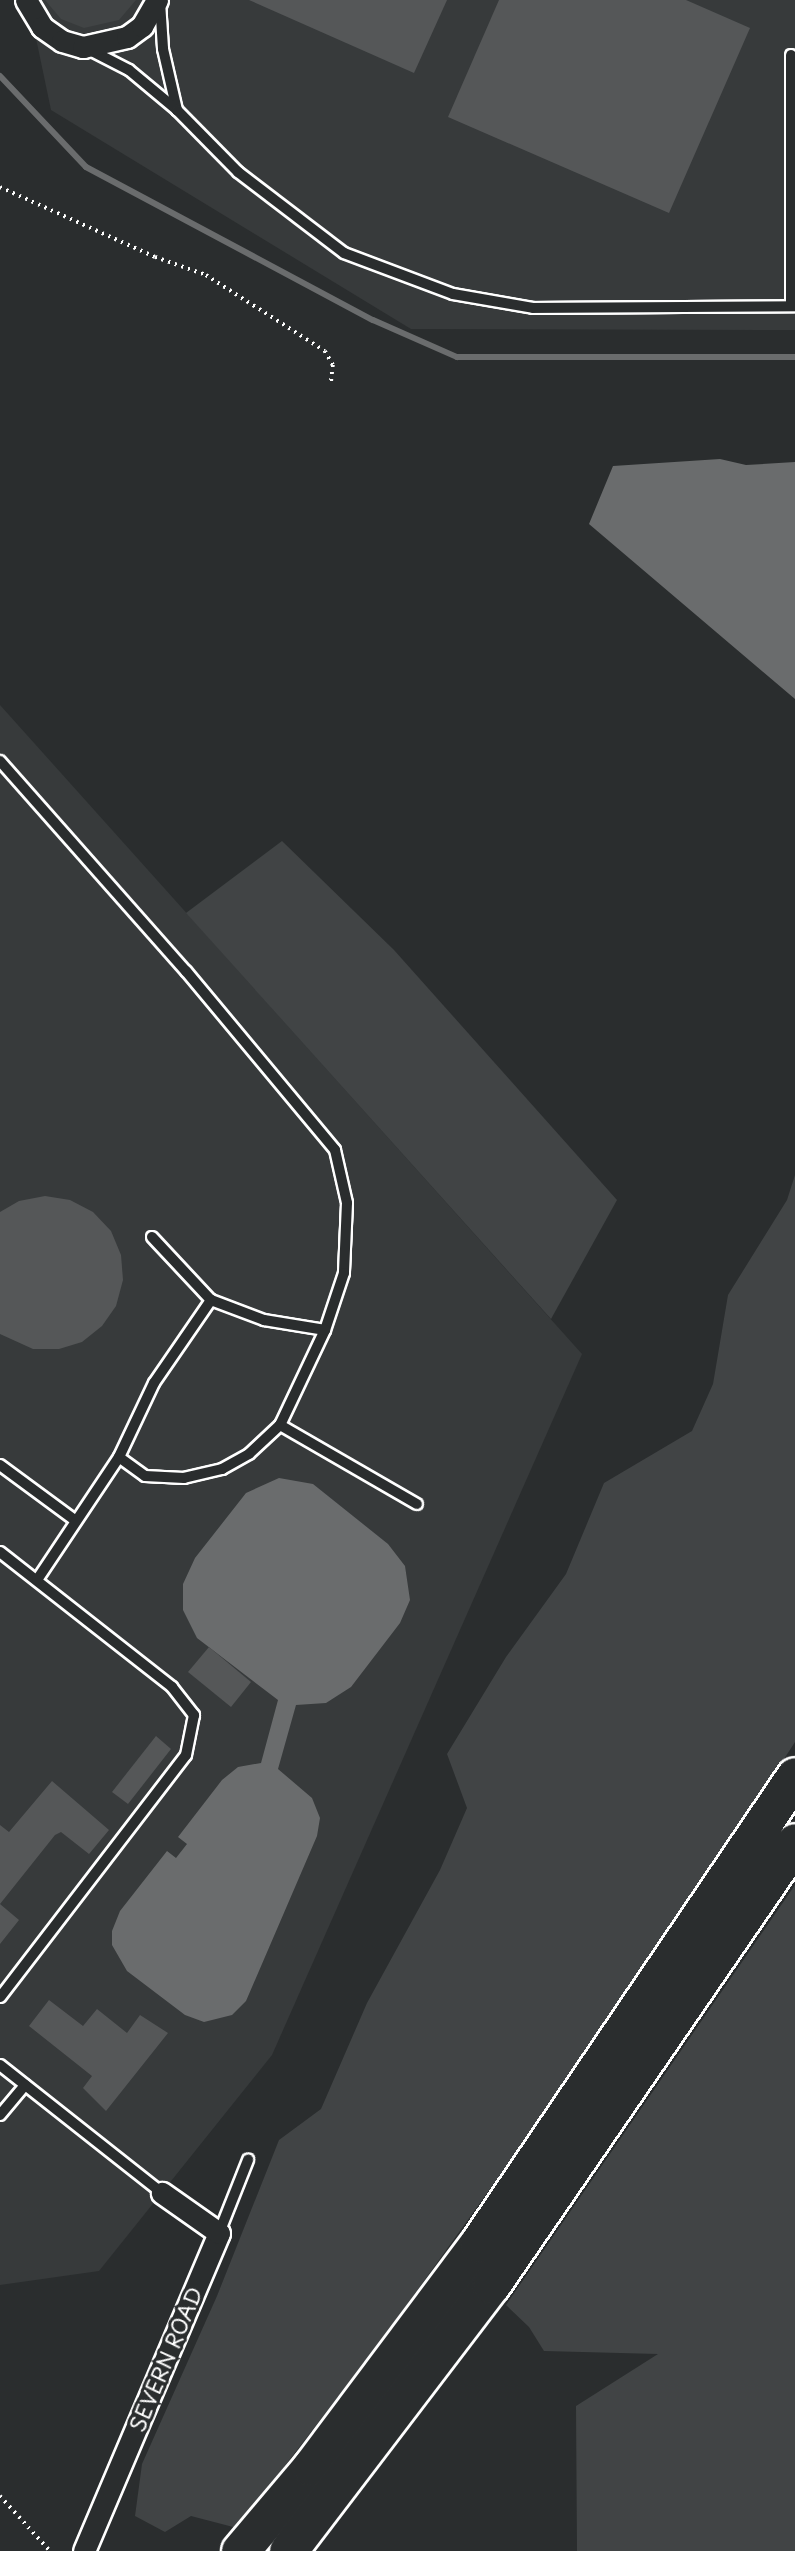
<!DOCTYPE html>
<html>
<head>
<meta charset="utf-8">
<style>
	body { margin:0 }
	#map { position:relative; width:795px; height:2551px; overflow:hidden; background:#2a2d2e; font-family:"Playpen Sans",sans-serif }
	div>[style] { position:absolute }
	.built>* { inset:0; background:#373a3b }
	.green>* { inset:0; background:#414445 }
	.water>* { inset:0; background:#6a6c6d }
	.stream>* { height:6px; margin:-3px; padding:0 3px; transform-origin:3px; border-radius:3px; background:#6a6c6d }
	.building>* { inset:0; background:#555758 }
	.path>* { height:3.5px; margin-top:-1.75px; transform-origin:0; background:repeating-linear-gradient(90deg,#fff 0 2px,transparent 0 7px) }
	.roads { filter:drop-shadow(2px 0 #fff) drop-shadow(-2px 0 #fff) drop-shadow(0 2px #fff) drop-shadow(0 -2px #fff) }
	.service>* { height:10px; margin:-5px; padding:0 5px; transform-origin:5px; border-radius:5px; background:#2a2d2e }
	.minor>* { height:21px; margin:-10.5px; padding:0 10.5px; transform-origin:10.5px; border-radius:10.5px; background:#2a2d2e }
	.motorway>* { height:37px; margin:-18.5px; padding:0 18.5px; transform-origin:18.5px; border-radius:18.5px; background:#2a2d2e }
	span { translate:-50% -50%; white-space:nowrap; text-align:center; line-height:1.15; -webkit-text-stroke:6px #2a2d2e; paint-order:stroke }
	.street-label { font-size:21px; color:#fff }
</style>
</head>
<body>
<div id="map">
	<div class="built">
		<div style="clip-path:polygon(28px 0,795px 0,795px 330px,411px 329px,51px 110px)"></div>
		<div style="clip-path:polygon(0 705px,582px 1354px,272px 2055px,99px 2271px,0 2285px)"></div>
	</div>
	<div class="green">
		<div style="clip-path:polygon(45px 0,136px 0,119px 20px,84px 28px,61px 19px)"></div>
		<div style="clip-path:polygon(282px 841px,394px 950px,617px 1200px,551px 1319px,186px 913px)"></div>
		<div style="clip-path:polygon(795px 1175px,795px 1742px,644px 1975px,380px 2342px,237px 2528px,191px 2516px,165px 2532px,135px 2516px,142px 2464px,217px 2296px,279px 2140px,321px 2109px,367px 2003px,440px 1870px,467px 1808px,447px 1754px,506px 1657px,566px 1574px,604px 1483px,692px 1431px,713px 1384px,728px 1295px,787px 1200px)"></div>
		<div style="clip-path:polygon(795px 1885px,795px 2551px,577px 2551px,576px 2406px,658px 2354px,544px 2351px,529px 2327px,506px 2305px)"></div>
	</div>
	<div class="water">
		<div style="clip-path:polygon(720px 459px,746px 465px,795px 462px,795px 699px,589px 524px,613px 466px)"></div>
		<div style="clip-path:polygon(279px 1478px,313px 1484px,388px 1544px,405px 1566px,410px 1600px,400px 1623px,351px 1687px,326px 1703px,296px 1705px,278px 1769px,312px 1798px,320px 1818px,317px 1836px,246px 2001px,232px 2015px,204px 2022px,185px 2015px,127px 1971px,112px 1945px,112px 1931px,120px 1911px,167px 1851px,176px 1858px,187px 1844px,178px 1837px,222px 1780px,238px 1767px,261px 1763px,278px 1700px,197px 1638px,183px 1610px,183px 1584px,195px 1558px,246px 1493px)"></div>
	</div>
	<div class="stream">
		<div style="left:0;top:76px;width:125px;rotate:46.6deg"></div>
		<div style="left:86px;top:167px;width:325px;rotate:28.1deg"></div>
		<div style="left:373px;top:320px;width:92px;rotate:23.8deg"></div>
		<div style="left:457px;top:357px;width:338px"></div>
	</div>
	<div class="building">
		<div style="clip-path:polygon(249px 0,447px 0,414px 73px)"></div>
		<div style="clip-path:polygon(499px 0,686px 0,750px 28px,669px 213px,448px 117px)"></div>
		<div style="clip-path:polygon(45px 1196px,70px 1200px,93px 1212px,111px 1231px,121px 1255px,123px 1280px,116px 1306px,102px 1326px,82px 1342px,59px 1349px,33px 1349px,0 1334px,0 1212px,19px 1201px)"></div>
		<div style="clip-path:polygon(209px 1647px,251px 1682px,231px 1707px,188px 1672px)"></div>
		<div style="clip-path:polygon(156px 1736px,171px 1749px,128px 1804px,112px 1792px)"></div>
		<div style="clip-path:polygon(52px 1781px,109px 1830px,89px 1854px,61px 1832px,55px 1835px,0 1904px,19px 1920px,0 1944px,0 1825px,9px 1832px)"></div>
		<div style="clip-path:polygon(49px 2000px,83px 2026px,97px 2009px,127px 2033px,140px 2015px,168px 2033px,106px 2111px,83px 2088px,92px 2076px,29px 2026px)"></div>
	</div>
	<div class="path">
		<div style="left:0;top:187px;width:170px;rotate:24.3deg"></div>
		<div style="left:155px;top:257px;width:54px;rotate:19.4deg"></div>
		<div style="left:206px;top:275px;width:141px;rotate:32.6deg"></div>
		<div style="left:325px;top:351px;width:16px;rotate:60deg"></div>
		<div style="left:333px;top:365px;width:20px;rotate:96deg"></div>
		<div style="left:0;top:2496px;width:74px;rotate:47.7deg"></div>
	</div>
	<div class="roads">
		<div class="service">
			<div style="left:160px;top:2px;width:47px;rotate:86.3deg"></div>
			<div style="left:163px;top:49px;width:63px;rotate:77.1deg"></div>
			<div style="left:88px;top:49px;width:46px;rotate:27.1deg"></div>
			<div style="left:129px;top:70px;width:62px;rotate:39.8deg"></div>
			<div style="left:177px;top:110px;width:87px;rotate:45.5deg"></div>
			<div style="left:238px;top:172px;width:133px;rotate:37.4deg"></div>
			<div style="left:344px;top:253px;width:116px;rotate:20.6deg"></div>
			<div style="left:453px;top:294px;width:81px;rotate:9.9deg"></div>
			<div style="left:533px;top:308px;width:262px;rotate:-0.4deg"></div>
			<div style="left:791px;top:55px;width:251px;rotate:90deg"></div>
			<div style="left:0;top:761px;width:281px;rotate:48.5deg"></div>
			<div style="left:186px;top:971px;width:233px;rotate:50.2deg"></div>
			<div style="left:335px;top:1150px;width:54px;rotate:77.2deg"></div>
			<div style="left:347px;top:1203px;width:70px;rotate:92.5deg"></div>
			<div style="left:344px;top:1273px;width:60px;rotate:108.4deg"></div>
			<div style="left:325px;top:1330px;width:105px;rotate:115.3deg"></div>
			<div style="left:280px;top:1425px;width:42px;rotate:136.9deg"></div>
			<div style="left:249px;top:1454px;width:31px;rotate:151deg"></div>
			<div style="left:222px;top:1469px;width:39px;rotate:167deg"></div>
			<div style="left:184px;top:1478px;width:39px;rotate:-177deg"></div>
			<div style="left:145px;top:1476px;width:32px;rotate:-144deg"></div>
			<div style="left:152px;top:1237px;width:86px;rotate:46.9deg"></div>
			<div style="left:211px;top:1300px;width:57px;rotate:20.7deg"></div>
			<div style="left:264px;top:1320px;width:62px;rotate:9.3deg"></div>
			<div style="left:280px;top:1425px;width:158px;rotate:30deg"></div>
			<div style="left:0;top:1465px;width:94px;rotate:36.4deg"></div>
			<div style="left:0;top:1552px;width:219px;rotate:38.1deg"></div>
			<div style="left:172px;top:1687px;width:36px;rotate:52deg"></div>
			<div style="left:194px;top:1715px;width:41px;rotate:101.3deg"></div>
			<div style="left:186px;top:1755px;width:305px;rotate:127.5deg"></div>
			<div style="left:37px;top:1580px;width:148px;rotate:-56.3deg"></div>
			<div style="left:119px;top:1457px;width:82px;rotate:-64.7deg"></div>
			<div style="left:154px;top:1383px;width:101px;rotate:-55.5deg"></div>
			<div style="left:0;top:2065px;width:206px;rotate:38.3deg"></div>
			<div style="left:0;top:2115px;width:39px;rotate:-50deg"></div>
			<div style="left:219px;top:2233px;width:79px;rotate:-68.3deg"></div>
		</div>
		<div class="minor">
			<div style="left:26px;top:0;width:31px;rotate:59deg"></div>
			<div style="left:42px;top:27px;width:24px;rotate:35deg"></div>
			<div style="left:62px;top:41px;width:22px;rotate:16deg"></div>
			<div style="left:83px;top:47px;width:45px;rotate:-12.8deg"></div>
			<div style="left:127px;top:37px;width:19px;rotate:-36deg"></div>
			<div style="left:142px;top:26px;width:30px;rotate:-60deg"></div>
			<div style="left:84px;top:2551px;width:345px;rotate:-67deg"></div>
			<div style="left:219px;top:2233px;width:70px;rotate:-144.9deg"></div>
		</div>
		<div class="motorway">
			<div style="left:240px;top:2551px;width:110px;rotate:-49.8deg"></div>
			<div style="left:311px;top:2467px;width:279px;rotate:-53.2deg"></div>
			<div style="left:478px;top:2244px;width:565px;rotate:-55.89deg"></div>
			<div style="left:288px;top:2551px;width:335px;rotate:-52.7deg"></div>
			<div style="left:491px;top:2285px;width:537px;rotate:-55.54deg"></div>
		</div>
	</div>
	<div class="street-label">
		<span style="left:165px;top:2359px;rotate:-67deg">SEVERN ROAD</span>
	</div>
</div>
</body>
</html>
